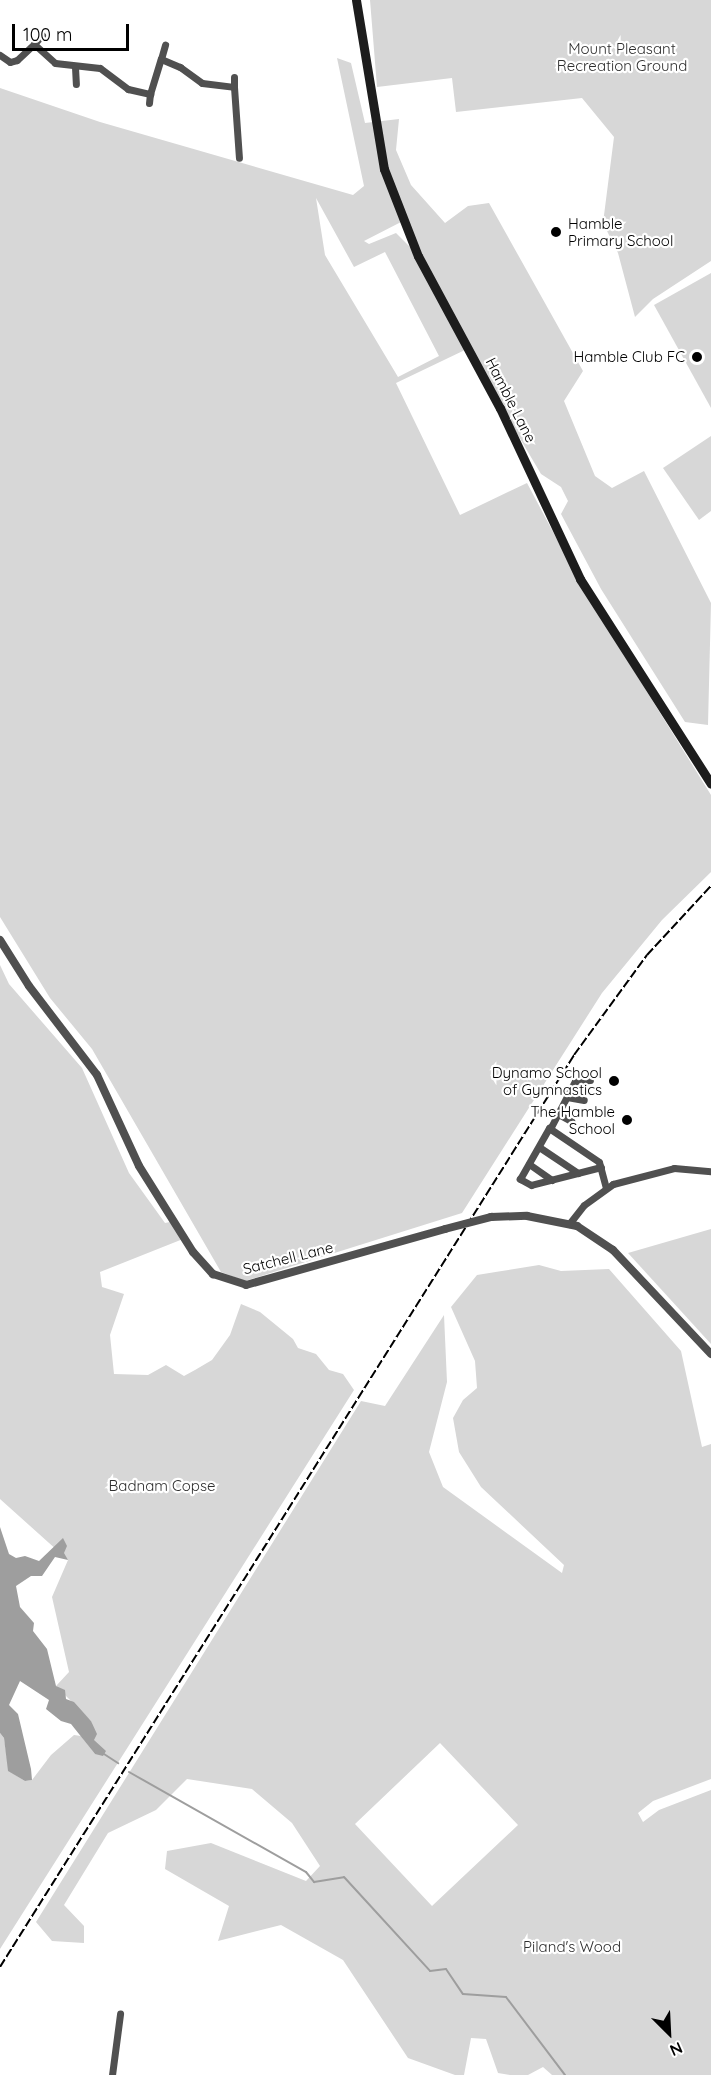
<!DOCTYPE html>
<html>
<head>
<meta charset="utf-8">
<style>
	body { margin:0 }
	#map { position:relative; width:711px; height:2075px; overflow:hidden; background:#fff; font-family:Quicksand,sans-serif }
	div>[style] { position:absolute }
	.green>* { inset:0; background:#d7d7d7 }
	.water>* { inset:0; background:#9e9e9e }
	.stream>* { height:2px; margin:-1px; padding:0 1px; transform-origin:1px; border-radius:1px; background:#9e9e9e }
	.minor>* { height:7px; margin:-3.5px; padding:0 3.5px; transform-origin:3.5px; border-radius:3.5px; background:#505050 }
	.tertiary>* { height:8px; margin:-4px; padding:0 4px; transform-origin:4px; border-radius:4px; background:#505050 }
	.secondary>* { height:9px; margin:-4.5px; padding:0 4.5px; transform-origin:4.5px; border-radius:4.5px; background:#1d1d1d }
	.rail>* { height:2px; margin-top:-1px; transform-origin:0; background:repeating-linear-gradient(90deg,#000 0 9px,transparent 0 12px) }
	.tertiary-bridge>* { height:8px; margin:-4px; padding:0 4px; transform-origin:4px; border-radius:4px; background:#505050 }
	.dots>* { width:16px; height:16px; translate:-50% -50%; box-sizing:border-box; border:3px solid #fff; border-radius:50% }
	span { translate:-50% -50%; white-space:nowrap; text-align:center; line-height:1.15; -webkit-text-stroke:4.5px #fff; paint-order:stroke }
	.park-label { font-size:15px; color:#2e2e2e }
	.poi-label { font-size:15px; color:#000 }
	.left { translate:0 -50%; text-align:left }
	.right { translate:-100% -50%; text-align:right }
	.street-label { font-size:15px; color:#000 }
	.north { position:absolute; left:639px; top:2003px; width:60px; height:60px; -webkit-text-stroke:4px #fff; paint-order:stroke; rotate:156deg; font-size:16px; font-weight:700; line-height:24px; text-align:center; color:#000 }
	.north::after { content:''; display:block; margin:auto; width:21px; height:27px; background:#000; clip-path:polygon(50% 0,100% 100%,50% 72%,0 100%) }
	.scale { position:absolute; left:12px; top:24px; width:117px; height:27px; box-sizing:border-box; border:3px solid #000; border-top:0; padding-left:8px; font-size:18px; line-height:21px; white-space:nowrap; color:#000; -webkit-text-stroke:4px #fff; paint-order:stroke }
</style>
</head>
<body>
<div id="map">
	<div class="green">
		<div style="clip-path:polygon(370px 0,711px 0,711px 261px,653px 299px,635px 317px,618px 253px,603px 223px,614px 137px,582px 98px,456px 112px,452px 78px,377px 87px)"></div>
		<div style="clip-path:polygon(evenodd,337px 58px,351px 63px,365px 123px,399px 119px,396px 150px,411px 185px,445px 223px,468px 206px,489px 203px,583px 371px,564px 401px,595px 476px,612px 488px,644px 471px,711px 603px,708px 725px,685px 722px,601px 589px,561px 514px,568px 501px,561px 487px,541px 474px,467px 349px,396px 383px,460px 515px,527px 483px,585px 592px,711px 795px,711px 872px,662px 920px,602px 993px,462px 1213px,245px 1281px,221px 1272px,92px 1049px,50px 998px,0 917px,0 88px,100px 122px,353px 195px,364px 186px,337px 58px,316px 198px,354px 267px,385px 252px,439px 356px,398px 377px,325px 255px,316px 198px,337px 58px,403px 221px,412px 249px,396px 233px,369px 244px,364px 241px,403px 221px)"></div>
		<div style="clip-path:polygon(711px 273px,711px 408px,654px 305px)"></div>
		<div style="clip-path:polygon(711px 436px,711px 511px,699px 520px,663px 468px)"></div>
		<div style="clip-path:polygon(0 965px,9px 984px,82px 1068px,129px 1173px,165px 1223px,175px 1221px,183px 1239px,100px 1272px,102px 1287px,124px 1294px,110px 1335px,114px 1374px,148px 1375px,166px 1365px,184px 1376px,195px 1370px,212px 1360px,230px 1335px,241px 1304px,260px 1312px,293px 1339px,298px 1348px,316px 1354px,329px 1370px,343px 1374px,354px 1390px,0 1949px,0 1733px,4px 1738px,9px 1771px,25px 1781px,32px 1780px,51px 1755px,74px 1735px,81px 1736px,95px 1754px,91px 1721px,56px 1686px,69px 1672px,52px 1597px,68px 1560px,0 1499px)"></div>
		<div style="clip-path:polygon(711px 1229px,711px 1344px,628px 1253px)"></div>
		<div style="clip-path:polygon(evenodd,539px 1265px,561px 1271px,609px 1269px,681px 1351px,702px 1447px,711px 1444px,711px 1779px,653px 1801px,638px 1813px,643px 1822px,659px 1810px,711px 1790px,711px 2075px,552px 2075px,543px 2067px,528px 2075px,510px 2075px,498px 2073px,486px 2039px,471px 2038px,464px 2075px,455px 2075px,408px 2058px,343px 1960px,281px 1925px,218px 1941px,229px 1906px,165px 1869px,167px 1851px,211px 1843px,306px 1881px,320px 1866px,292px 1823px,252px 1789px,187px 1779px,156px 1810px,108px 1833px,64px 1905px,84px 1926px,84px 1943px,52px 1941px,36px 1922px,361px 1401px,385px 1406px,444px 1315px,447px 1382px,429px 1452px,443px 1487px,562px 1573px,564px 1565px,481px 1487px,459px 1452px,453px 1418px,463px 1400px,477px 1388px,475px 1361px,451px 1307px,477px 1275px,539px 1265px,440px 1743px,518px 1825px,432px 1906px,355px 1824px,440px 1743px)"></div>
	</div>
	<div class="water">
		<div style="clip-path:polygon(0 1527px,9px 1554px,16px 1558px,25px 1556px,39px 1561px,63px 1538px,67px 1546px,64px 1553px,68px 1560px,55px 1557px,42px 1576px,31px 1576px,16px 1586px,20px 1607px,34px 1623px,33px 1631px,47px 1649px,56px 1686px,65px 1690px,66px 1699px,74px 1702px,91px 1721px,97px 1734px,94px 1740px,106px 1751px,103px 1756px,95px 1754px,71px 1724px,61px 1721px,46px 1709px,49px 1700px,20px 1681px,9px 1705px,18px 1714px,31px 1769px,32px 1780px,25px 1781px,8px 1771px,4px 1738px,0 1733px)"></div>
	</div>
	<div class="stream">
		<div style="left:104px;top:1754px;width:17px;rotate:33deg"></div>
		<div style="left:129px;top:1772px;width:203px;rotate:29.5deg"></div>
		<div style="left:306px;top:1872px;width:13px;rotate:51deg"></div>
		<div style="left:314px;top:1882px;width:30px;rotate:-9deg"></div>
		<div style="left:344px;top:1877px;width:127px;rotate:47.5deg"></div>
		<div style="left:430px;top:1971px;width:16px;rotate:-7deg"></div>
		<div style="left:446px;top:1969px;width:30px;rotate:56deg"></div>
		<div style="left:463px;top:1994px;width:43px;rotate:4deg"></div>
		<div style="left:506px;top:1997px;width:98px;rotate:52.9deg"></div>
	</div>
	<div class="minor">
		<div style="left:34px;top:44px;width:12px;rotate:-48deg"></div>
		<div style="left:0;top:55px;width:12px;rotate:35deg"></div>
		<div style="left:10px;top:62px;width:7px;rotate:-16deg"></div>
		<div style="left:17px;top:60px;width:23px;rotate:-43deg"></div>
		<div style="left:34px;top:44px;width:28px;rotate:42deg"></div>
		<div style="left:55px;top:63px;width:45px;rotate:6.3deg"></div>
		<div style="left:100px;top:68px;width:35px;rotate:37deg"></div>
		<div style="left:128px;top:89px;width:23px;rotate:13deg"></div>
		<div style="left:150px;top:94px;width:37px;rotate:-73deg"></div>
		<div style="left:161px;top:59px;width:21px;rotate:23deg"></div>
		<div style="left:180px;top:67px;width:27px;rotate:36deg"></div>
		<div style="left:202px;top:83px;width:32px;rotate:7deg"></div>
		<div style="left:234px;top:87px;width:71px;rotate:86deg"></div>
		<div style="left:161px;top:59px;width:15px;rotate:-74deg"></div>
		<div style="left:75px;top:67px;width:17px;rotate:87deg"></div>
		<div style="left:234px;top:87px;width:10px;rotate:-90deg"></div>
		<div style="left:149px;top:103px;width:9px;rotate:-84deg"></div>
		<div style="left:567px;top:1097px;width:17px;rotate:10deg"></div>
		<div style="left:558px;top:1114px;width:15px;rotate:28deg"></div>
		<div style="left:550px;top:1129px;width:54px;rotate:-62.5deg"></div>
		<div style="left:575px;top:1081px;width:15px;rotate:-4deg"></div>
		<div style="left:539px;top:1147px;width:47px;rotate:33.7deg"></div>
		<div style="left:529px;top:1164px;width:28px;rotate:35deg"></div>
		<div style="left:601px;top:1167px;width:72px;rotate:165.6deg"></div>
		<div style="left:531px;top:1185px;width:13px;rotate:-151deg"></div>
		<div style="left:520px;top:1179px;width:59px;rotate:-60.4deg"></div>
		<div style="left:549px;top:1128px;width:60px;rotate:34.2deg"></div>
		<div style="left:599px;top:1162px;width:27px;rotate:75deg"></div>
		<div style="left:569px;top:1224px;width:24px;rotate:-52deg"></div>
		<div style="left:584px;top:1205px;width:36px;rotate:-36deg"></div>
		<div style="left:613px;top:1184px;width:63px;rotate:-14.7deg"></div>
		<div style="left:674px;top:1168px;width:37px;rotate:5deg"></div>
		<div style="left:112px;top:2075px;width:62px;rotate:-82.5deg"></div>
	</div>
	<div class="tertiary">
		<div style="left:0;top:940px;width:54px;rotate:57.8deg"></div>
		<div style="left:29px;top:986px;width:112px;rotate:52.6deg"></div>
		<div style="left:97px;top:1075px;width:100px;rotate:65.2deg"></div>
		<div style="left:139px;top:1166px;width:102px;rotate:57.9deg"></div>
		<div style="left:193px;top:1252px;width:30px;rotate:48deg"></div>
		<div style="left:213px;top:1274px;width:35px;rotate:18deg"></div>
		<div style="left:246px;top:1285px;width:207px;rotate:-15.7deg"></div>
		<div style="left:491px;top:1217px;width:36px;rotate:-2deg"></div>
		<div style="left:527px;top:1216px;width:51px;rotate:11.3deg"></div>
		<div style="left:577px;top:1226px;width:43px;rotate:33.7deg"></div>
		<div style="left:613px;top:1250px;width:143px;rotate:46.7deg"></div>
	</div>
	<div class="secondary">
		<div style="left:356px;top:0;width:171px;rotate:80.6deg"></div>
		<div style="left:384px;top:169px;width:93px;rotate:68.7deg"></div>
		<div style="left:418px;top:256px;width:173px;rotate:61.7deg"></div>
		<div style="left:500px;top:408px;width:189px;rotate:64.9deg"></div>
		<div style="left:580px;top:579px;width:243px;rotate:57.4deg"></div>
	</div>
	<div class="rail">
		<div style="left:0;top:1967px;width:1078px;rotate:-57.81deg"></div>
		<div style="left:574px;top:1055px;width:124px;rotate:-53.9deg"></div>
		<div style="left:647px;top:955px;width:94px;rotate:-47.2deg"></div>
	</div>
	<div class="tertiary-bridge">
		<div style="left:445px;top:1229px;width:48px;rotate:-14.6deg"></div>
	</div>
	<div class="dots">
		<div style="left:556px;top:232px;background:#000"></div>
		<div style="left:697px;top:357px;background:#000"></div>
		<div style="left:614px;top:1081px;background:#000"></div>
		<div style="left:627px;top:1120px;background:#000"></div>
	</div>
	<div class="park-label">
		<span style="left:622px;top:57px">Mount Pleasant<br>Recreation Ground</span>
		<span style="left:162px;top:1486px">Badnam Copse</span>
		<span style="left:572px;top:1947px">Piland's Wood</span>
	</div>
	<div class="poi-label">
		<span class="left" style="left:568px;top:232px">Hamble<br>Primary School</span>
		<span class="right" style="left:685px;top:357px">Hamble Club FC</span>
		<span class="right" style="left:602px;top:1081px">Dynamo School<br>of Gymnastics</span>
		<span class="right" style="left:615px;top:1120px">The Hamble<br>School</span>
	</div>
	<div class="street-label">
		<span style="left:511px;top:400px;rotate:63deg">Hamble Lane</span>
		<span style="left:288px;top:1258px;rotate:-14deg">Satchell Lane</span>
	</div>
	<div class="north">N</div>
	<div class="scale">100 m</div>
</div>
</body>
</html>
